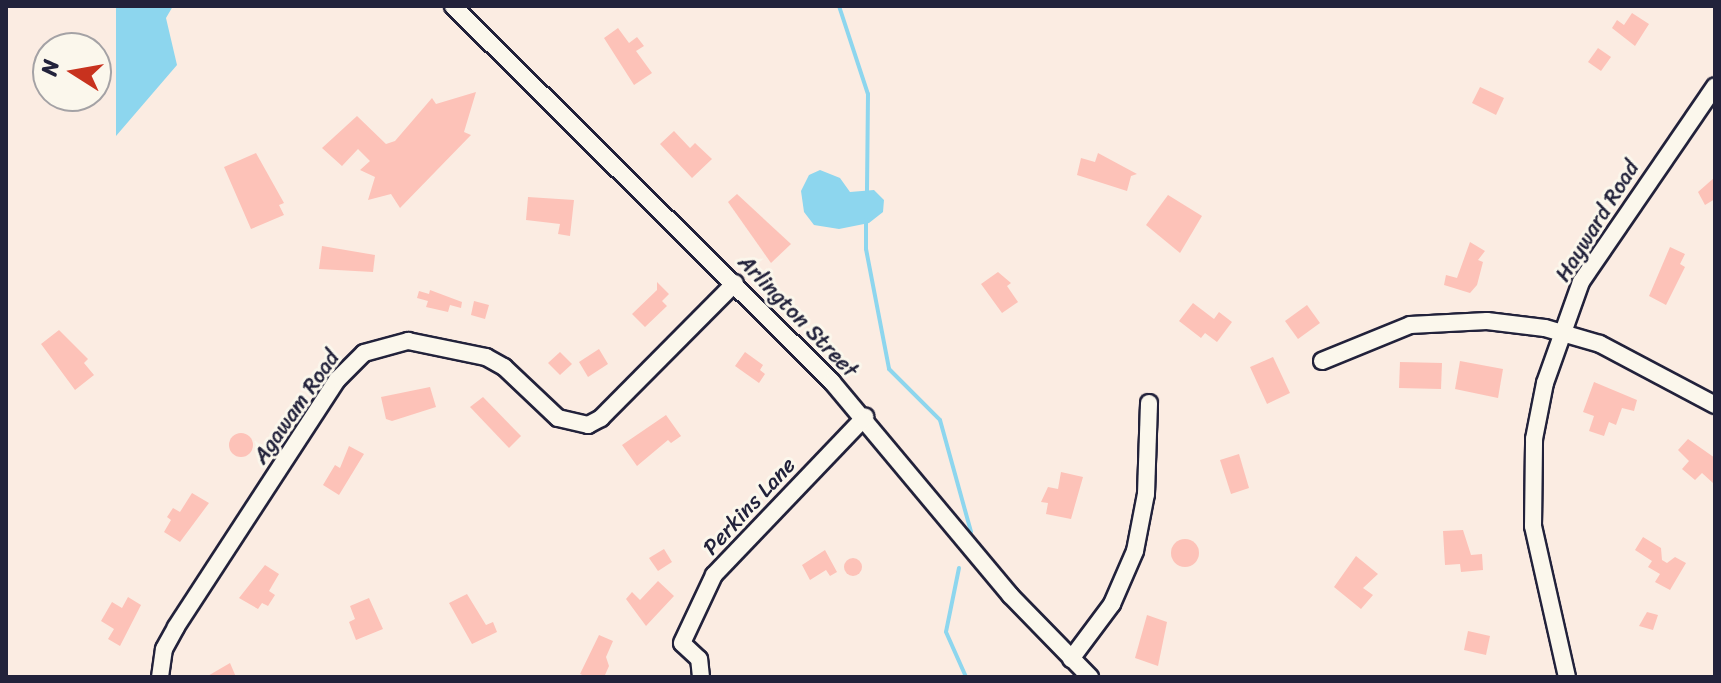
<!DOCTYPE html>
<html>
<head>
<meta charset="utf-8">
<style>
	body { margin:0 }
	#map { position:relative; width:1721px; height:683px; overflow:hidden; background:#fbece2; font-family:Sriracha,sans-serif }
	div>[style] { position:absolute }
	.water>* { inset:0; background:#8dd6ee }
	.stream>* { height:4px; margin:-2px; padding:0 2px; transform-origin:2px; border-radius:2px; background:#8dd6ee }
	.building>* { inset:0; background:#fdc2b8 }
	.round { border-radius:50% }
	.roads { filter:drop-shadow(2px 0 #22223b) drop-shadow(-2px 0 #22223b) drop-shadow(0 2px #22223b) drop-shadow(0 -2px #22223b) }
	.minor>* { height:16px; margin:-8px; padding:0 8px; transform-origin:8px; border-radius:8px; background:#fbf7ec }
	span { translate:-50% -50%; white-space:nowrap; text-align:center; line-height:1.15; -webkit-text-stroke:6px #fbf7ec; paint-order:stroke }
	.street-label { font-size:22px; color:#22223b }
	.frame { position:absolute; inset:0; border:8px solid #22223b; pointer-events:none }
	.north { position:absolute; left:32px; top:32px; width:80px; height:80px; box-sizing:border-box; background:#fbf7ec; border:2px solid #a4a2a5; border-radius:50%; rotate:281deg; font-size:22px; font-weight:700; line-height:32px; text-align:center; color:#22223b }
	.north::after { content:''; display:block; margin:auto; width:28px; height:36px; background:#c8321e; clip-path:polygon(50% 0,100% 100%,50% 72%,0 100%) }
</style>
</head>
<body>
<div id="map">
	<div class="water">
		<div style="clip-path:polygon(116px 6px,173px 6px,166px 18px,177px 65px,116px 136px)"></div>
		<div style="clip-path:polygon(820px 170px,840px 178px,850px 192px,874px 190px,884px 200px,883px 212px,869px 223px,839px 229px,814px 225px,804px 212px,801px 191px,809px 175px)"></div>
	</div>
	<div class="stream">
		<div style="left:839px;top:6px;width:93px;rotate:71.8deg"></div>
		<div style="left:868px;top:94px;width:97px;rotate:90.6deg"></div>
		<div style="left:866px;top:220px;width:29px;rotate:90deg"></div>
		<div style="left:866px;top:249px;width:122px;rotate:79.1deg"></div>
		<div style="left:889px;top:369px;width:72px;rotate:45deg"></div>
		<div style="left:940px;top:420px;width:116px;rotate:74.5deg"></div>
		<div style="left:959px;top:568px;width:65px;rotate:101.5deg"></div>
		<div style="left:946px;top:632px;width:49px;rotate:66deg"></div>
	</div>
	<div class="building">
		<div style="clip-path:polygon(1632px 13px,1649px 24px,1635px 46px,1612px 28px,1617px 20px,1624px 25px)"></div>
		<div style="clip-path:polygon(618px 28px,629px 43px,637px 37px,644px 46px,636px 51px,652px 73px,634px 85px,604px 38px)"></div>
		<div style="clip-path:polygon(1598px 48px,1611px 57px,1601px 71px,1588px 62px)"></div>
		<div style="clip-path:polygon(1480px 87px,1504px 98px,1496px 115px,1472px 103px)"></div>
		<div style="clip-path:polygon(476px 92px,464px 132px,471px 135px,400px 208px,391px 194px,368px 200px,375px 177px,360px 170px,370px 161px,358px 149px,342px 166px,322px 148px,357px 116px,386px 144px,395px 141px,432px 98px,436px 104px)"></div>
		<div style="clip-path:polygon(674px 131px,690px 148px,695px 143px,712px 159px,692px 178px,660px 144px)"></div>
		<div style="clip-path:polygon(256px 153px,284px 203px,279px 205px,284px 215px,251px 229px,224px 167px)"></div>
		<div style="clip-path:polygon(1098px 153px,1137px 174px,1131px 176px,1127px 191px,1077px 175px,1081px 158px,1095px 162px)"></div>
		<div style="clip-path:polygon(1715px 177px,1715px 199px,1705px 205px,1698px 192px)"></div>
		<div style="clip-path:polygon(737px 194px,791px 244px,771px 263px,728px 202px)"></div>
		<div style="clip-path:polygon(1168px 195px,1202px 216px,1180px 253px,1146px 225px)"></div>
		<div style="clip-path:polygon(528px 197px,574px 200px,570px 236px,558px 234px,560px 224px,526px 220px)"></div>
		<div style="clip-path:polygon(1470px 242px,1485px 251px,1478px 260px,1483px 262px,1477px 285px,1470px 293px,1444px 285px,1446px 275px,1457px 278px)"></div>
		<div style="clip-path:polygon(322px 246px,375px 255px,373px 272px,319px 269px)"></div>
		<div style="clip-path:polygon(1670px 247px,1685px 254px,1680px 264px,1685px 267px,1666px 305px,1649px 296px)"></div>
		<div style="clip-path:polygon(998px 272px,1011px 283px,1007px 286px,1018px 302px,1002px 313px,981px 284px)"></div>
		<div style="clip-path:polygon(657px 282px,669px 294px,662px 301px,667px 306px,645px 327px,632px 314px,657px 290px)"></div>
		<div style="clip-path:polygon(430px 290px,462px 302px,461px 308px,450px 305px,448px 312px,426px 307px,428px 301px,417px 298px,419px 291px,429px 294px)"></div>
		<div style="clip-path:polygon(474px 301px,489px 305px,485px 319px,471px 315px)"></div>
		<div style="clip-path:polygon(1193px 303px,1214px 319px,1219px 312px,1232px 322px,1217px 342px,1205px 333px,1201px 338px,1179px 321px)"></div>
		<div style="clip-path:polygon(1307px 305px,1320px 323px,1298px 339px,1285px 321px)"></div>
		<div style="clip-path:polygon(59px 330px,88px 359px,84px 363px,94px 375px,75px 390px,41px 344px)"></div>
		<div style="clip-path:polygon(599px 349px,608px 364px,588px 377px,579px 362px)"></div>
		<div style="clip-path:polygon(560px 352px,572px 364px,560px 375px,548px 363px)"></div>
		<div style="clip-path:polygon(745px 352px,763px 365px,760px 370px,765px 374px,759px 383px,735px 366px)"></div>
		<div style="clip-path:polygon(1273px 357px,1290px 393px,1267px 404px,1250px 367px)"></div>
		<div style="clip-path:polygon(1460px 361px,1503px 369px,1498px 398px,1455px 389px)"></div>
		<div style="clip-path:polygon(1400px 362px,1442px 363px,1441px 389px,1399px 388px)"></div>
		<div style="clip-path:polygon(1594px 382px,1637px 400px,1634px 411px,1622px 408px,1616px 425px,1609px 422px,1604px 436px,1589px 431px,1594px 416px,1583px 412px)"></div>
		<div style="clip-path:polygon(430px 387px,436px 407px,392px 421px,386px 419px,381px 397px)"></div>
		<div style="clip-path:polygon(483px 397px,521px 436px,509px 448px,470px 407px)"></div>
		<div style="clip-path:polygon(666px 415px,681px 436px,671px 443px,668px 440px,637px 466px,622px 445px)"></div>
		<div class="round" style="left:229px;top:433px;width:24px;height:24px"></div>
		<div style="clip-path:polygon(1688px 439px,1715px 458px,1713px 483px,1702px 473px,1695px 480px,1682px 469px,1689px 461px,1678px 450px)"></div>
		<div style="clip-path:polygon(349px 446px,364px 454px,339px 495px,323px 485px,335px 465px,340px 468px)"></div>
		<div style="clip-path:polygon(1239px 454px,1249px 488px,1231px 494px,1220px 460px)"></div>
		<div style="clip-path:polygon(1061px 472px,1083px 477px,1071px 519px,1046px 514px,1048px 503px,1041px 502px,1048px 487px,1058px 489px)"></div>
		<div style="clip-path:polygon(192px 493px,209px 503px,180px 542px,164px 532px,171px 520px,167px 517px,173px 508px,180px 512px)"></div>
		<div style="clip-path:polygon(1463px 530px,1471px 555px,1482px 554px,1483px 570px,1461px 572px,1460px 564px,1445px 565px,1443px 531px)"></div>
		<div style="clip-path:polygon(1643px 537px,1661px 548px,1662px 560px,1667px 563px,1675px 557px,1686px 563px,1670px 590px,1655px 582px,1660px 574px,1648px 567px,1652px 561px,1635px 550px)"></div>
		<div class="round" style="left:1171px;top:539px;width:28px;height:28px"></div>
		<div style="clip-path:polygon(664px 549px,672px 562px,658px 571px,649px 558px)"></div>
		<div style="clip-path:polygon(825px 550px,837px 572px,830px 576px,826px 570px,810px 580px,802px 565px)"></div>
		<div style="clip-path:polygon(1356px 556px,1378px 574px,1363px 588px,1373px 595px,1361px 609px,1334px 587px)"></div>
		<div class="round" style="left:844px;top:558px;width:18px;height:18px"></div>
		<div style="clip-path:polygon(265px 565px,279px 574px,269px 591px,275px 595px,268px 606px,262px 603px,258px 609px,239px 598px)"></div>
		<div style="clip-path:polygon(658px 581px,674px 596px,646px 626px,626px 599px,632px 592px,640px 600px)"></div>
		<div style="clip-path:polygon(467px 594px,486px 625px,493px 622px,497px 632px,472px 644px,449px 603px)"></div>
		<div style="clip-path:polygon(128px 597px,141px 605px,120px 646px,108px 639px,114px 629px,101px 621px,112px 602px,122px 608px)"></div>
		<div style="clip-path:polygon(369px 598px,383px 629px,356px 640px,349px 622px,355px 619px,350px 606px)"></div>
		<div style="clip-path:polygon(1647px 612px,1658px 615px,1653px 630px,1639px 626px)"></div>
		<div style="clip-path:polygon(1147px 615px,1167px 622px,1158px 666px,1135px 658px)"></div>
		<div style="clip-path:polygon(1468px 631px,1490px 636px,1486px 655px,1464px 650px)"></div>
		<div style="clip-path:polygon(599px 635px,613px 641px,606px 657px,609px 666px,605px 675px,587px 677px,580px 674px)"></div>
		<div style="clip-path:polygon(230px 663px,236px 677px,206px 677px)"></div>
	</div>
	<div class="roads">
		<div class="minor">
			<div style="left:453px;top:6px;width:534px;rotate:44.77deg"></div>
			<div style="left:832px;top:382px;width:278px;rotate:50.1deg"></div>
			<div style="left:1010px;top:595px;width:115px;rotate:45.7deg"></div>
			<div style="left:1322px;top:361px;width:95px;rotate:-22.2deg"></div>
			<div style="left:1410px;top:325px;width:77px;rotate:-3deg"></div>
			<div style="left:1487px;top:321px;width:58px;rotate:6.9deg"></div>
			<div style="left:1545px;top:328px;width:57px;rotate:16.2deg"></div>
			<div style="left:1600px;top:344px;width:130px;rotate:27.9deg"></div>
			<div style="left:1071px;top:659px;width:69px;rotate:-53.3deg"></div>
			<div style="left:1112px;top:604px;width:58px;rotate:-66.5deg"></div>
			<div style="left:1135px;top:551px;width:58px;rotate:-79.1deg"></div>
			<div style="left:1146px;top:494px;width:91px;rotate:-88.1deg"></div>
			<div style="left:160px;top:677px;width:28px;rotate:-82deg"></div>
			<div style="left:164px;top:649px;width:25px;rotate:-61deg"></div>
			<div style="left:176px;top:627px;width:295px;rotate:-56.9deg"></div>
			<div style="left:337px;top:380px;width:38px;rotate:-45deg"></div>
			<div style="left:364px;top:353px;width:46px;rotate:-15.3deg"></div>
			<div style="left:408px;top:341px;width:80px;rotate:11.6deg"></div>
			<div style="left:486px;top:357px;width:21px;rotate:29deg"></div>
			<div style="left:504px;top:367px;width:74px;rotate:43.4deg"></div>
			<div style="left:558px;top:418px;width:31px;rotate:13deg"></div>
			<div style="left:588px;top:425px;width:15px;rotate:-28deg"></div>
			<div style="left:601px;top:418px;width:190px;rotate:-45.2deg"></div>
			<div style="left:701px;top:677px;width:18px;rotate:-96deg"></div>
			<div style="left:699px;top:659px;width:23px;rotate:-137deg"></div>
			<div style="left:682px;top:643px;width:75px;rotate:-64.8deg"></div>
			<div style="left:714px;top:575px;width:219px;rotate:-46.3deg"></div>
			<div style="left:1567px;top:677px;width:155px;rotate:-102.7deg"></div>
			<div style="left:1533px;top:526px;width:87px;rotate:-89.3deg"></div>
			<div style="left:1534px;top:439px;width:57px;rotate:-78.9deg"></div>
			<div style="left:1545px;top:383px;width:107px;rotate:-70.4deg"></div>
			<div style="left:1581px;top:282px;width:237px;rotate:-55.6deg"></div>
		</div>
	</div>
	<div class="street-label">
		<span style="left:1597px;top:221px;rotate:-58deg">Hayward Road</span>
		<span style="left:798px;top:316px;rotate:46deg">Arlington Street</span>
		<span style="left:296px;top:407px;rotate:-55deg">Agawam Road</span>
		<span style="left:749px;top:506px;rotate:-47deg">Perkins Lane</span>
	</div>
	<div class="frame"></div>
	<div class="north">N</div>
</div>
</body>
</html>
